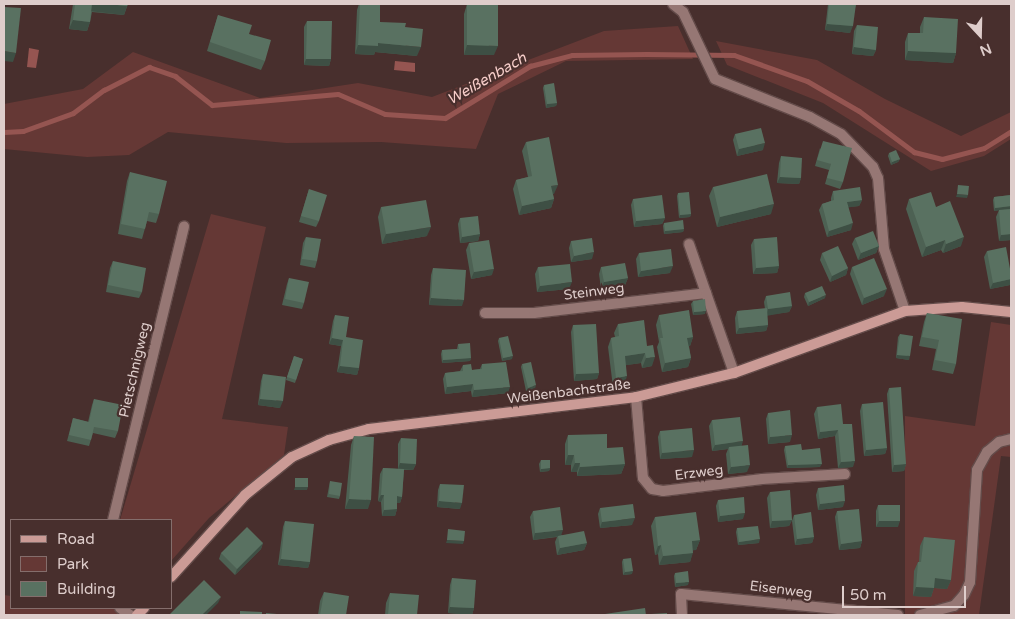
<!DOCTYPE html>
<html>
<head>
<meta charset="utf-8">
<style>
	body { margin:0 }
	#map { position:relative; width:1015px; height:619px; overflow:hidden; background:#482f2d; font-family:"Varela Round",sans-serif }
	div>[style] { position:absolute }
	.green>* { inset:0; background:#653835 }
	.water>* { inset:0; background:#955551 }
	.stream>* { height:5px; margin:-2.5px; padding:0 2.5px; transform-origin:2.5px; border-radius:2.5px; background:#955551 }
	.roads { filter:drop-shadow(1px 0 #634b49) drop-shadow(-1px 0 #634b49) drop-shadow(0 1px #634b49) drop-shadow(0 -1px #634b49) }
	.street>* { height:10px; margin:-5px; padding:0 5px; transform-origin:5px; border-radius:5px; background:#967774 }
	.secondary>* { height:10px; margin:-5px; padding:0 5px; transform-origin:5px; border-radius:5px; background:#cb9b96 }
	.wall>* { inset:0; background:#4d6153 }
	.shaded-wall>* { inset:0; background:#3e4f44 }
	.building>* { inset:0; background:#597161 }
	span { translate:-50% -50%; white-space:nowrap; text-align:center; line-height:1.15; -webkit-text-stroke:4.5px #482f2d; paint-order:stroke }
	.street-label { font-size:14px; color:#decdcb }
	.water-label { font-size:15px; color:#f7ceca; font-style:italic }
	.frame { position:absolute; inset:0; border:5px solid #decdcb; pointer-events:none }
	.legend { position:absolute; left:10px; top:519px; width:162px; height:90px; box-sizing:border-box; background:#482f2d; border:1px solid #846e6c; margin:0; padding:6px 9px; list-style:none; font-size:15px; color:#decdcb }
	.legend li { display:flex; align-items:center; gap:10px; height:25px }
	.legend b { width:25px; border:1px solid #846e6c }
	.north { position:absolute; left:955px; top:10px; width:50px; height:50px; -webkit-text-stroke:4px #482f2d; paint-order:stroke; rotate:159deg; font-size:14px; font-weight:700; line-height:20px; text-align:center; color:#decdcb }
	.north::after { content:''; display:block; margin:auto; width:18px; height:22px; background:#decdcb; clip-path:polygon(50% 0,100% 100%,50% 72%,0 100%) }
	.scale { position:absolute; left:842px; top:586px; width:124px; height:22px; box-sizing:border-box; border:2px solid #decdcb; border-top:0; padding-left:6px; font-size:15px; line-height:18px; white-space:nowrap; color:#decdcb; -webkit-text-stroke:4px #482f2d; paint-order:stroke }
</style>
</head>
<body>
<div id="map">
	<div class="green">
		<div style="clip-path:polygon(678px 26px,693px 59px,566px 61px,498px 94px,476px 149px,381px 142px,286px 143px,168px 132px,129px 155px,87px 157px,4px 149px,4px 104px,83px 89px,133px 52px,260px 98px,358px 83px,432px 97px,604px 31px)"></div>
		<div style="clip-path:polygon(716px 41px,817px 60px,885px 99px,961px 136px,1011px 112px,1011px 139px,984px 156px,931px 171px,823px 103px,727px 65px)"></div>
		<div style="clip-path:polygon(211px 214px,266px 227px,222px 419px,288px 427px,284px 455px,209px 518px,171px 561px,171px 520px,120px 520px)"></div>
		<div style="clip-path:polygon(991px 322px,1011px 325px,1011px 457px,1001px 456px,979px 615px,905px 615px,905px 416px,975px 426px)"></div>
		<div style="clip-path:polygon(4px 595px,11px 596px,11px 608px,130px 608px,123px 615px,4px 615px)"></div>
	</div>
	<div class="water">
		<div style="clip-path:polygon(29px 48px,39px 50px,36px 68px,27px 67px)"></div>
		<div style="clip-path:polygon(395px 61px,415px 63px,415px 72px,394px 70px)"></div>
	</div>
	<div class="stream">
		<div style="left:4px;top:132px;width:19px;rotate:-3deg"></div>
		<div style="left:23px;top:131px;width:53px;rotate:-19.8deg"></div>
		<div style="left:73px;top:113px;width:39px;rotate:-37deg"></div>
		<div style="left:104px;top:90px;width:51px;rotate:-27.1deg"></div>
		<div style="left:149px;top:67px;width:28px;rotate:19deg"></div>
		<div style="left:175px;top:76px;width:47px;rotate:38.1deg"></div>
		<div style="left:212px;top:105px;width:126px;rotate:-5deg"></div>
		<div style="left:338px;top:94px;width:51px;rotate:23.1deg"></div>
		<div style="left:385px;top:114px;width:60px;rotate:3.8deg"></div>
		<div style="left:445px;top:118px;width:100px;rotate:-31.5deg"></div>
		<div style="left:530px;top:66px;width:43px;rotate:-14.7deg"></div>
		<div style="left:572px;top:55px;width:74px;rotate:-0.8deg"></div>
		<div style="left:646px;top:54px;width:88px;rotate:0.7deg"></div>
		<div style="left:734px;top:55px;width:77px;rotate:19.6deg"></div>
		<div style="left:807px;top:81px;width:60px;rotate:30deg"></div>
		<div style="left:859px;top:111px;width:69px;rotate:36.7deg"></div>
		<div style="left:914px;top:152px;width:29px;rotate:14deg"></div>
		<div style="left:942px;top:159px;width:43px;rotate:-14.7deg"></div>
		<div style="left:984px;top:148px;width:32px;rotate:-32deg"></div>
	</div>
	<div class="roads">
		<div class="street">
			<div style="left:673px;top:4px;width:13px;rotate:39deg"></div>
			<div style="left:683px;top:12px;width:74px;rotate:64.5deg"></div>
			<div style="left:715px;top:79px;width:102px;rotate:21.8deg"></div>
			<div style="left:810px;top:117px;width:35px;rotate:29deg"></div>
			<div style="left:841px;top:134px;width:46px;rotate:45.9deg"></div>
			<div style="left:873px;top:167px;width:12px;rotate:66deg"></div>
			<div style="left:878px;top:178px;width:71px;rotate:85.2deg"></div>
			<div style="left:884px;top:249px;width:65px;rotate:71.3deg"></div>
			<div style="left:689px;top:244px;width:52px;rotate:70.9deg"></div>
			<div style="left:485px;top:313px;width:49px"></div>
			<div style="left:534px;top:313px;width:173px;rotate:-6.6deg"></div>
			<div style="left:706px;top:293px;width:85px;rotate:70.7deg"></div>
			<div style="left:636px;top:397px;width:81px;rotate:85.1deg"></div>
			<div style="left:643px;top:478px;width:14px;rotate:51deg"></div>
			<div style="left:652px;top:489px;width:11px;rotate:10deg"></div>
			<div style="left:663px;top:491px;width:100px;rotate:-6.9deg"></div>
			<div style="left:762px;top:479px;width:83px;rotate:-3.4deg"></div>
			<div style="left:113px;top:520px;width:302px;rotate:-76.4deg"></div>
			<div style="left:120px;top:608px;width:12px;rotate:35deg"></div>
			<div style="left:682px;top:615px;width:21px;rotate:-93deg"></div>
			<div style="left:681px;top:594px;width:218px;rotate:5.5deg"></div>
			<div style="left:920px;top:615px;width:35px;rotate:-15deg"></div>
			<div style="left:954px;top:606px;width:15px;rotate:-48deg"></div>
			<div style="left:964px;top:595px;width:14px;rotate:-65deg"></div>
			<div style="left:970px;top:582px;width:112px;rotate:-86.4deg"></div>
			<div style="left:977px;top:470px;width:21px;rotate:-61deg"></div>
			<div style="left:987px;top:452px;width:16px;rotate:-40deg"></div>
			<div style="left:999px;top:442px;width:12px;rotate:-14deg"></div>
		</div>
		<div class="secondary">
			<div style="left:171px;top:577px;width:110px;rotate:-47.9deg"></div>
			<div style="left:245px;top:495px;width:60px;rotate:-39deg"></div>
			<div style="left:292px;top:457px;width:41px;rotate:-24.7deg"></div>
			<div style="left:329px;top:440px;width:41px;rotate:-15.4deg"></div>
			<div style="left:369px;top:429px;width:269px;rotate:-6.8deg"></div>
			<div style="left:636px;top:397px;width:101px;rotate:-13.8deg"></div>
			<div style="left:734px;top:373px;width:182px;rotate:-19.9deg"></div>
			<div style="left:905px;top:311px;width:57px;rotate:-4deg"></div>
			<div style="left:962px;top:307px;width:49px;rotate:5.8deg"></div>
			<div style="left:137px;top:615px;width:10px;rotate:-45deg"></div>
		</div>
	</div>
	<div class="wall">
		<div style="clip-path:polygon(73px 4px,128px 4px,124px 15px,92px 12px,90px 22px,87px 31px,69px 29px)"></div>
		<div style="clip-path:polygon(359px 4px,380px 4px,380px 22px,417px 56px,375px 52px,374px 55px,355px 54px,357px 10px)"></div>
		<div style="clip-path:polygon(467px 4px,494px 55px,464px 55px,464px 14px)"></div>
		<div style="clip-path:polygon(828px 4px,856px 4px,850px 33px,825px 30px)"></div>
		<div style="clip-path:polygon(218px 15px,249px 34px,265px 61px,261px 70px,207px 51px)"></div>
		<div style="clip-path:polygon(924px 17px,956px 53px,953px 63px,905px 60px,905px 42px,908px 33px,920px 33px,920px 27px)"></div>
		<div style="clip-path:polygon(307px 21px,331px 59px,329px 66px,304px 65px,304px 27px)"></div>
		<div style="clip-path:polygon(857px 25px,876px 50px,873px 56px,852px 54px,854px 31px)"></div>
		<div style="clip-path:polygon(544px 85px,557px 103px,556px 106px,546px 108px,543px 88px)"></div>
		<div style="clip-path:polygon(735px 134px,763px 150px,737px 156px,733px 140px)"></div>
		<div style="clip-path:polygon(526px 142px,554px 194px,553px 194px,554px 199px,551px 208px,519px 215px,513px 189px,516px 180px,528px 177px,522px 151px)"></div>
		<div style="clip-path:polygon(820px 148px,843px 182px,840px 189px,825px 184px,829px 170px,815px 166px)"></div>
		<div style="clip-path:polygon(889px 153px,900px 159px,898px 162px,891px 165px,888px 156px)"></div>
		<div style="clip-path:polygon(781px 156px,801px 178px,799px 184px,777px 183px,779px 163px)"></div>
		<div style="clip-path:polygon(130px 172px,159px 214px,156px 223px,147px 221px,142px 239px,118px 234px,127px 181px)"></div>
		<div style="clip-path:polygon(713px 187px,771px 214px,717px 227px,709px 196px)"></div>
		<div style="clip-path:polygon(309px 189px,319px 221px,316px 227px,299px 222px)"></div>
		<div style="clip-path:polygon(833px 191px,862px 200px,859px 206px,848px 207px,851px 230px,827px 237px,819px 210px,822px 204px,831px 201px,831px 198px)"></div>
		<div style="clip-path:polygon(678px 193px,691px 214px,690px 217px,679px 218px,677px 196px)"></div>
		<div style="clip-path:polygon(1011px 195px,1011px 240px,999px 241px,996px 217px,999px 210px,994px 211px,993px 200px,994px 197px)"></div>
		<div style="clip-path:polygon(633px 199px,665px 218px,662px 224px,634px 227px,631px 205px)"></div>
		<div style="clip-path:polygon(909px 199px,936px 207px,961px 246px,943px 253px,941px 250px,922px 257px,906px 209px)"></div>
		<div style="clip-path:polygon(381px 207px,427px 236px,382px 244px,378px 217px)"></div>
		<div style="clip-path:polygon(460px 218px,480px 234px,478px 241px,460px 243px,458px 224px)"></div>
		<div style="clip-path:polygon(664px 223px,684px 229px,683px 232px,664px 234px,663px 226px)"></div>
		<div style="clip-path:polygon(306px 237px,317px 261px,315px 268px,300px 265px,303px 243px)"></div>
		<div style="clip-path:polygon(855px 238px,879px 246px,876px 253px,858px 260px,852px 244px)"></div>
		<div style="clip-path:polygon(754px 239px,779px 266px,777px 273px,753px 274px,751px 245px)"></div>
		<div style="clip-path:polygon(571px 241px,592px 259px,571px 262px,569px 248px)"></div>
		<div style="clip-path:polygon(469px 243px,492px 275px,471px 279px,466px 250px)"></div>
		<div style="clip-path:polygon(987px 251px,1011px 274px,1011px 282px,1010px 285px,990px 289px,984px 257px)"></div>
		<div style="clip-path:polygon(639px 253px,670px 273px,638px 277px,636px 259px)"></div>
		<div style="clip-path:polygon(822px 253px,848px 268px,846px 275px,830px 282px,820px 260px)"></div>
		<div style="clip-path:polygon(113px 261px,142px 292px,139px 298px,106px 292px,110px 268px)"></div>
		<div style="clip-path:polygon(538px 267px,569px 289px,537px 292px,535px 274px)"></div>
		<div style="clip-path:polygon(601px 267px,628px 278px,625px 285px,601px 289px,599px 274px)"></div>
		<div style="clip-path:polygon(852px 267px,884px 296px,862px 305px,850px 274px)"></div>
		<div style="clip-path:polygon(433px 268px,462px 306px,429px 305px,431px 275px)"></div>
		<div style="clip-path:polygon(289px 278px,304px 303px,302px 309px,282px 305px,287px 284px)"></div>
		<div style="clip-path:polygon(805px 293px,825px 298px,808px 306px,804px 297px)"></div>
		<div style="clip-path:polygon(766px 296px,792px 306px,789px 312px,767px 315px,768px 325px,766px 331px,736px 334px,735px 318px,737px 311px,765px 309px,764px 302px)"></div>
		<div style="clip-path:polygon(693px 301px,705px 314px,693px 315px,691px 304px)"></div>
		<div style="clip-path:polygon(927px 313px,956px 364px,953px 374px,932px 370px,936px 349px,919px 346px,924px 322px)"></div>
		<div style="clip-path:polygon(335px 315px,346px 337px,359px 368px,357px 375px,337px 372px,341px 346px,329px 344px,333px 321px)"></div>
		<div style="clip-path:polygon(659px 315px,693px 337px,690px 346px,689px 346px,691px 358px,688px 367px,662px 372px,657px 347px,659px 342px,656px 325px)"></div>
		<div style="clip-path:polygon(618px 324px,647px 346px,652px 366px,642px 368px,641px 363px,626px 365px,624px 386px,613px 387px,608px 347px,611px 338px,615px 337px,614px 333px)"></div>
		<div style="clip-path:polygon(573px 325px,599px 373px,597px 379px,574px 381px,571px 332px)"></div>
		<div style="clip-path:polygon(900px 334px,909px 360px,896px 358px,898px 337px)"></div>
		<div style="clip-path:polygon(499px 338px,512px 359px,502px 361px,498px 341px)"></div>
		<div style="clip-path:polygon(458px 344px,471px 358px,470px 361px,442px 363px,441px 354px,442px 350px,457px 349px)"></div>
		<div style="clip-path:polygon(294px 356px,303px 359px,295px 383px,286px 380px)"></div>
		<div style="clip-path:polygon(482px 364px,508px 393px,472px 397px,471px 391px,445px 394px,443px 379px,445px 373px,460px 371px,463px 365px,472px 370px,480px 369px)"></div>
		<div style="clip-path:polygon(522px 364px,535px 389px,526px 391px,521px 367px)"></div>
		<div style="clip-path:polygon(263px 374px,280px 408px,258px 405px,261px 381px)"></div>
		<div style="clip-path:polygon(889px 388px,906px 464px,904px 471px,892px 472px,887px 394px)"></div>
		<div style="clip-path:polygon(94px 399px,118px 431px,115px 438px,93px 433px,89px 446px,67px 441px,73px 418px,88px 422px,92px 405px)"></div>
		<div style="clip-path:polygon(862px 404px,887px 448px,885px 454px,864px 456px,860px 411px)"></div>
		<div style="clip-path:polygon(817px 407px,843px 424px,853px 467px,838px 468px,835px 436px,818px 439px,814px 414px)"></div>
		<div style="clip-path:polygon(768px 413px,790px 442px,768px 444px,766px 419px)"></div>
		<div style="clip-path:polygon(712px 420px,741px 446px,747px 472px,728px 474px,726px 454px,728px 449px,712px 451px,709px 426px)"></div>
		<div style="clip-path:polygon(660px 431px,692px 457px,660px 459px,658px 437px)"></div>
		<div style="clip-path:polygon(568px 435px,607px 448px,625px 464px,621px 474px,577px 476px,577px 472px,571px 472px,571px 465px,565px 465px,565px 444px)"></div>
		<div style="clip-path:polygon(354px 436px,368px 509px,345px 509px,351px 445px)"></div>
		<div style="clip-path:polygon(401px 438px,416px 464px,413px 470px,404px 470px,402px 497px,400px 503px,397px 503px,397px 509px,395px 516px,382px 516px,381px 502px,378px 501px,380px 474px,383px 468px,398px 469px,398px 444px)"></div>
		<div style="clip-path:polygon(785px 446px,802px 450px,820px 467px,787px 468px,784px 450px)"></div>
		<div style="clip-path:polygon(541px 460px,550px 468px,549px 471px,540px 472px,539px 464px)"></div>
		<div style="clip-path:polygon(330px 481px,340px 496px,339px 499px,327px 497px)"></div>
		<div style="clip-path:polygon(440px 484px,460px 509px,437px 507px,438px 490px)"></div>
		<div style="clip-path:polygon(818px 488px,843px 507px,818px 510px,816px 495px)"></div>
		<div style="clip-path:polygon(770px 492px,792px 520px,789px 526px,770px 528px,767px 498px)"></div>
		<div style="clip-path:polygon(718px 500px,743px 519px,718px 522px,716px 506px)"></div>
		<div style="clip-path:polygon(878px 505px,898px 527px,876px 527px,876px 511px)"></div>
		<div style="clip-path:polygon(600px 508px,632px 525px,600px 528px,598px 514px)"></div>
		<div style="clip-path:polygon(533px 511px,561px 535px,587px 543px,584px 550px,557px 555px,555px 542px,557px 537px,533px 540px,530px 517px)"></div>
		<div style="clip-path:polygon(837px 511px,862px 541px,860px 548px,839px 550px,835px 517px)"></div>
		<div style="clip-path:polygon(794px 515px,814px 537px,812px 543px,795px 545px,792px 521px)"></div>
		<div style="clip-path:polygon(655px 517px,700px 540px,696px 550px,693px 550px,690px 562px,659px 565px,658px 554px,655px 555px,651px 526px)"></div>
		<div style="clip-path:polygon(285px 521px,310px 562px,308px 568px,278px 565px,283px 527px)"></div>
		<div style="clip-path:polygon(737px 528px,759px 543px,738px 545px,736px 532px)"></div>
		<div style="clip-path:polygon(924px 537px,951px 580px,947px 589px,934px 588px,931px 597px,913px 596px,914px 571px,918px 562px,919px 562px,920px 546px)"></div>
		<div style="clip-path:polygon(263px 543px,261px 549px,235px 575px,219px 559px,221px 553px)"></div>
		<div style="clip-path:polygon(623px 559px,632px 574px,623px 575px,622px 562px)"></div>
		<div style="clip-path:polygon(675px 573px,688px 585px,675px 587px,674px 576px)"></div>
		<div style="clip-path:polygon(452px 578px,474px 608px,472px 615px,448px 613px,450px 585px)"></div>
		<div style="clip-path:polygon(324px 592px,346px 615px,348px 615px,318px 615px,320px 601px)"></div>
		<div style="clip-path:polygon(390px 593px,417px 615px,385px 615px,386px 603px)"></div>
	</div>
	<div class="shaded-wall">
		<div style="clip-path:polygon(92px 4px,107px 4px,127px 6px,124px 15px,89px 11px)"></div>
		<div style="clip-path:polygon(73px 20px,90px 22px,87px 31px,69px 29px)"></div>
		<div style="clip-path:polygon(827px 24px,853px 26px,850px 33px,825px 30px)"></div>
		<div style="clip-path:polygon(378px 43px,421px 47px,417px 56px,375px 52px,374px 55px,355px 54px,358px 45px)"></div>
		<div style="clip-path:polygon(467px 45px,498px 46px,494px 55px,464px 55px)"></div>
		<div style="clip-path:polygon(854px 47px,876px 50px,873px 56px,852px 54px)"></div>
		<div style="clip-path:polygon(4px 51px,16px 53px,13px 62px,4px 61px)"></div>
		<div style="clip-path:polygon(908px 51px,956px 53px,953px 63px,905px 60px)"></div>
		<div style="clip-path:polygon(306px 59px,331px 59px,329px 66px,304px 65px)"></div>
		<div style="clip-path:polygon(557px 103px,556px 106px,546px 108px,547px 104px)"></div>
		<div style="clip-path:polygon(765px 143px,763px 150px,737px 156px,739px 149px)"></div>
		<div style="clip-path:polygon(900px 159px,898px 162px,891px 165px,892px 162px)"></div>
		<div style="clip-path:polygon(780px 177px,801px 178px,799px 184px,777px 183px)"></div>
		<div style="clip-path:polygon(558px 185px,554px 194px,548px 195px,551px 186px)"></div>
		<div style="clip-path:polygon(957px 194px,968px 195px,967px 198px,956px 197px)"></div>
		<div style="clip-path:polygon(554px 199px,551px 208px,519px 215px,522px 206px)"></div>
		<div style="clip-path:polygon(862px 200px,859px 206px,844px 208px,847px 202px)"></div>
		<div style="clip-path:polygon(774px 204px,771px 214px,717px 227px,720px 217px)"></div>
		<div style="clip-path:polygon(1011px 206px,1011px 209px,994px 211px,995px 208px)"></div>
		<div style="clip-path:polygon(691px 214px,690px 217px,679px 218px,680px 215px)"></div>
		<div style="clip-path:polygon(665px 218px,662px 224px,634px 227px,636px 221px)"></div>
		<div style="clip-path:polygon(853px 223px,851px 230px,827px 237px,829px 231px)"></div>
		<div style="clip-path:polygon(431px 227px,427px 236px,382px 244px,386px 234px)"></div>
		<div style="clip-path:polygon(684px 229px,683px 232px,664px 234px,665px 231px)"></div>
		<div style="clip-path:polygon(480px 234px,478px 241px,460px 243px,462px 237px)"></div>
		<div style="clip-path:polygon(1011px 234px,1011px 240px,999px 241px,1001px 235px)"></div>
		<div style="clip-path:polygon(964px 237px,961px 246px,943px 253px,946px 244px)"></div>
		<div style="clip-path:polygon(945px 240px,941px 250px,922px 257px,926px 247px)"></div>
		<div style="clip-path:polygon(879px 246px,876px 253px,858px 260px,861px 253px)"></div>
		<div style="clip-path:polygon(594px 252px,592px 259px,571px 262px,574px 256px)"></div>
		<div style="clip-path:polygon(673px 266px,670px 273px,638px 277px,641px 271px)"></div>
		<div style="clip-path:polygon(779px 266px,777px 273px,753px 274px,756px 268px)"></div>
		<div style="clip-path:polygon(848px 268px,846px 275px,830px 282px,832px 276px)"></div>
		<div style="clip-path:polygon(494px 269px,492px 275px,471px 279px,474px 272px)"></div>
		<div style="clip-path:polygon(628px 278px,625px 285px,601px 289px,604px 282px)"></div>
		<div style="clip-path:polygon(1011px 279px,1010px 285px,990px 289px,993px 283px)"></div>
		<div style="clip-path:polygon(572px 282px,569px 289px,537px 292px,540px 286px)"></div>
		<div style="clip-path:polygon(887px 289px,884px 296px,862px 305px,864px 298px)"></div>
		<div style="clip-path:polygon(826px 295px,825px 298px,808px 306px,809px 302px)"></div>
		<div style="clip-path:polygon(431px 298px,464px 300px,462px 306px,429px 305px)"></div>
		<div style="clip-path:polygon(792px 306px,789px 312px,766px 316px,768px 309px)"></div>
		<div style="clip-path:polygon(706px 311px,705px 314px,693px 315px,694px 312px)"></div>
		<div style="clip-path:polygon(768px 325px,766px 331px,736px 334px,739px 328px)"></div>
		<div style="clip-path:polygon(693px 337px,690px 346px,684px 347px,687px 338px)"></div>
		<div style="clip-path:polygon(332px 338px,343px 340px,341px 346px,329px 344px)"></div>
		<div style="clip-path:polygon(645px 353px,641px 363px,621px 366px,625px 356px)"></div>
		<div style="clip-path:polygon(897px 355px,910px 356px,909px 360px,896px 358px)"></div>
		<div style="clip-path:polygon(513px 356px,512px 359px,502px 361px,503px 358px)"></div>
		<div style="clip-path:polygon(655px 357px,652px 366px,642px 368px,646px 358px)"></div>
		<div style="clip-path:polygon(471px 358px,470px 361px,442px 363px,443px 360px)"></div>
		<div style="clip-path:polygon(691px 358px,688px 367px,662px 372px,665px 363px)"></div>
		<div style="clip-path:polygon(340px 366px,359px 368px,357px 375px,337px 372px)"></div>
		<div style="clip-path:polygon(599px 373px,597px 379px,574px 381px,576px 374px)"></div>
		<div style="clip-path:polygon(627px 376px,624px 386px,613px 387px,616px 378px)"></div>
		<div style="clip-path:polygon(473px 384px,471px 391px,445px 394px,447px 387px)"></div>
		<div style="clip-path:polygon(536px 385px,535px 389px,526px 391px,528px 388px)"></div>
		<div style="clip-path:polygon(510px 387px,508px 393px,472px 397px,474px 390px)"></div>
		<div style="clip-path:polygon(260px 399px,283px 401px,280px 408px,258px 405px)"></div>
		<div style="clip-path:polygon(838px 430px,835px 436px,818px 439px,820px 432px)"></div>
		<div style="clip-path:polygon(792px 435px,790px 442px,768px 444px,770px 437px)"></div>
		<div style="clip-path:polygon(743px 441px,741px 448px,729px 447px,728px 449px,712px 451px,715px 445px)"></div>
		<div style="clip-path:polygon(887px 448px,885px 454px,864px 456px,866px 450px)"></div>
		<div style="clip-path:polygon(694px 450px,692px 457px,660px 459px,662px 453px)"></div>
		<div style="clip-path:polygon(568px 455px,574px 455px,571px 465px,565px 465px)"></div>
		<div style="clip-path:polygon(855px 461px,853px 467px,838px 468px,841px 462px)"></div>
		<div style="clip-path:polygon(400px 463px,416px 464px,413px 470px,398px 469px)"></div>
		<div style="clip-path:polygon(575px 463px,580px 463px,577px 472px,571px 472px)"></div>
		<div style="clip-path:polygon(625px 464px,621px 474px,577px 476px,580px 467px)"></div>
		<div style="clip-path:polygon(822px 464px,820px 467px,787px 468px,788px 465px)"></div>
		<div style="clip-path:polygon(906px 464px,904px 471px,892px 472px,894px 465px)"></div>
		<div style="clip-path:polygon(750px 465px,747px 472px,728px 474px,731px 467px)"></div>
		<div style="clip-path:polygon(550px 468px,549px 471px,540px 472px,541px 469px)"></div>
		<div style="clip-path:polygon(295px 487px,308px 487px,307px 490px,294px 490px)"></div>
		<div style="clip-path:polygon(381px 495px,384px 495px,381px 502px,378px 501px)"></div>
		<div style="clip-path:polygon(397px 496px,402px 497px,400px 503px,395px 503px)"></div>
		<div style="clip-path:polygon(349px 499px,371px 500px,368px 509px,345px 509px)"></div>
		<div style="clip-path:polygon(439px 501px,462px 503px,460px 509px,437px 507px)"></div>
		<div style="clip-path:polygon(845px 501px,843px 507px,818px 510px,820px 504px)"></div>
		<div style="clip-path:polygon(397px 509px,395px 516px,382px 516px,384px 510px)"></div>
		<div style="clip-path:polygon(745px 513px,743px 519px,718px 522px,720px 516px)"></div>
		<div style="clip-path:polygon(635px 518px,632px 525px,600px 528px,602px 522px)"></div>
		<div style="clip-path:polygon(792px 520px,789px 526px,770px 528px,772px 521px)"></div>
		<div style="clip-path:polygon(879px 521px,900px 521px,898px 527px,876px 527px)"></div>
		<div style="clip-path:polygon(563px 530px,561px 536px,533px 540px,535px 533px)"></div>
		<div style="clip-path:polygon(814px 537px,812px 543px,795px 545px,797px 539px)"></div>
		<div style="clip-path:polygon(760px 539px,759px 543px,738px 545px,739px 542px)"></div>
		<div style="clip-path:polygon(447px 540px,464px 541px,463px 544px,446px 543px)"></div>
		<div style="clip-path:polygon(700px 540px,696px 550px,689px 551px,692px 541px)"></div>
		<div style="clip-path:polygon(862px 541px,860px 548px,839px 550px,841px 544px)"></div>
		<div style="clip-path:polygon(263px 543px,261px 549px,235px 575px,237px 569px)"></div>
		<div style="clip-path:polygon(587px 543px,584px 550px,557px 555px,560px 548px)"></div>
		<div style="clip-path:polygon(661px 545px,658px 554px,655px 555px,658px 546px)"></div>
		<div style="clip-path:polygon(693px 553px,690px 562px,659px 565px,663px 556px)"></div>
		<div style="clip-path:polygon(281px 559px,310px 562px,308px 568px,278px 565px)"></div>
		<div style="clip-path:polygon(633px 571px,632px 574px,623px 575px,625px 572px)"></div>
		<div style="clip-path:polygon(935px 578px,951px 580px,947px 589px,934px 588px,931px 597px,913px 596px,916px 587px)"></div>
		<div style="clip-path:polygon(689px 582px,688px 585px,675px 587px,676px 583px)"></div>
		<div style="clip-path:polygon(221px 597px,218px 603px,206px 615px,202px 615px)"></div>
		<div style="clip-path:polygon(450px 607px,474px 608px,472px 615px,448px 613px)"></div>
	</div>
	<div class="building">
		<div style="clip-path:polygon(75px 4px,92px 4px,90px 22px,73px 20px)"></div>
		<div style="clip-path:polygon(107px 4px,128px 4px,127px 6px)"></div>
		<div style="clip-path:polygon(360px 4px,380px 4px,380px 22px,406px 23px,405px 27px,423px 29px,421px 47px,378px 43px,378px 46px,358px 45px)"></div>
		<div style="clip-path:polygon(467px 4px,498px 5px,498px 46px,467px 45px)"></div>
		<div style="clip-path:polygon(829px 4px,856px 4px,853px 26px,827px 24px)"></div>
		<div style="clip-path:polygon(4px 7px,21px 8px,16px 53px,4px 51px)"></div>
		<div style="clip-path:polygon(218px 15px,252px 25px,249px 34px,271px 40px,265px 61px,210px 42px)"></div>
		<div style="clip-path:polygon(924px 17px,958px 19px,956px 53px,908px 51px,908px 33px,923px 33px)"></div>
		<div style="clip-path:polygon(307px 21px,332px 21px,331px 59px,306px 59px)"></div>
		<div style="clip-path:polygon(857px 25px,878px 27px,876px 50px,854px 47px)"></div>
		<div style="clip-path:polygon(554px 83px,557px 103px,547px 104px,544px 85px)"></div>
		<div style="clip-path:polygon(761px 128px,765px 143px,739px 149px,735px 134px)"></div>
		<div style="clip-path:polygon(549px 137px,558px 185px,551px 186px,554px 199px,522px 206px,516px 180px,532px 176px,526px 142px)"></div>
		<div style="clip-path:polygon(823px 141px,852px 148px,843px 182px,827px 178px,831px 164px,817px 160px)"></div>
		<div style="clip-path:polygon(896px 150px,900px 159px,892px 162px,889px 153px)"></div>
		<div style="clip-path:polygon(781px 156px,802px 158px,801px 178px,780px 177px)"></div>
		<div style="clip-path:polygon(130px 172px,167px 181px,159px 214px,149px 212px,145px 229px,121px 224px)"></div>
		<div style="clip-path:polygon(767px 174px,774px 204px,720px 217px,713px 187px)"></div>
		<div style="clip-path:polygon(958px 185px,969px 186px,968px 195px,957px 194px)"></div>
		<div style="clip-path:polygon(860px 187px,862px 200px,847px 202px,853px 223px,829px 231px,822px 204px,834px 200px,833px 191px)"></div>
		<div style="clip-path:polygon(309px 189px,327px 195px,319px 221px,301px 216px)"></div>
		<div style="clip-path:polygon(689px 192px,691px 214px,680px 215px,678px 193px)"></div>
		<div style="clip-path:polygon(931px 192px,936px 207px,950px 201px,964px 237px,946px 244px,945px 240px,926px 247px,909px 199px)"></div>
		<div style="clip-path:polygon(662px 195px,665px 218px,636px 221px,633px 199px)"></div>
		<div style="clip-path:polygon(1011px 195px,1011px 206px,995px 208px,994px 197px)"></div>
		<div style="clip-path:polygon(426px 200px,431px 227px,386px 234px,381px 207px)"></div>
		<div style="clip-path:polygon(1011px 209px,1011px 234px,1001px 235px,999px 210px)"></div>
		<div style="clip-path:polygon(478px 216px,480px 234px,462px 237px,460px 218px)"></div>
		<div style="clip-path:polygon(683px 220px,684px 229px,665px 231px,664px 223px)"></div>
		<div style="clip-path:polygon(873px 231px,879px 246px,861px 253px,855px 238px)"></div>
		<div style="clip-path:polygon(306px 237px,321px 239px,317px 261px,302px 259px)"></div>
		<div style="clip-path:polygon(777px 237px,779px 266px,756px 268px,754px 239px)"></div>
		<div style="clip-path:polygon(592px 238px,594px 252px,574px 256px,571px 241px)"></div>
		<div style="clip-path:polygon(489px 240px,494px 269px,474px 272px,469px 243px)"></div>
		<div style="clip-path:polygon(838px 246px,848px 268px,832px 276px,822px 253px)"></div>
		<div style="clip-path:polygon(1006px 247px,1011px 274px,1011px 279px,993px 283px,987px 251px)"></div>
		<div style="clip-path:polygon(671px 249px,673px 266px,641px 271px,639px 253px)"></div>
		<div style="clip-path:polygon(874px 258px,887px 289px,864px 298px,852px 267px)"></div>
		<div style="clip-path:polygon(113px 261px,146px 268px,142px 292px,108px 285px)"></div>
		<div style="clip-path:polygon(625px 263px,628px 278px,604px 282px,601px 267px)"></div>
		<div style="clip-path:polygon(570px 264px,572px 282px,540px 286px,538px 267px)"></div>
		<div style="clip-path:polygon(433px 268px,466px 270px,464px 300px,431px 298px)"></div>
		<div style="clip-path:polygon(289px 278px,309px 282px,304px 303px,285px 299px)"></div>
		<div style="clip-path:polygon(822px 286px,826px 295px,809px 302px,805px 293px)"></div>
		<div style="clip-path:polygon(790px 292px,792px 306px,768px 309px,766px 296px)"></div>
		<div style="clip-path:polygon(705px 299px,706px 311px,694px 312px,693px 301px)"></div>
		<div style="clip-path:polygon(767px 308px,768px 325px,739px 328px,737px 311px)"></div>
		<div style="clip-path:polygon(689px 310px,693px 337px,687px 338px,691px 358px,665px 363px,660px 338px,663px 338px,659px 315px)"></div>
		<div style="clip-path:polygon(927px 313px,962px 319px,956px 364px,935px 360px,939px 340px,922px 337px)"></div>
		<div style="clip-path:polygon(335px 315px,349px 317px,346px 337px,363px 340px,359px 368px,340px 366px,343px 340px,332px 338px)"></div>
		<div style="clip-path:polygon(644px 320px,647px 346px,653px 345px,655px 357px,646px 358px,645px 353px,625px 356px,627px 376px,616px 378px,611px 338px,619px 336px,618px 324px)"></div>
		<div style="clip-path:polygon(596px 324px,599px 373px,576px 374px,573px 325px)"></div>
		<div style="clip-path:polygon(900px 334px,913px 336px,910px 356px,897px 355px)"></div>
		<div style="clip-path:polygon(508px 336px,513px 356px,503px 358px,499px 338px)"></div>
		<div style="clip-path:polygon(470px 343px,471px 358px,443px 360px,442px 350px,459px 349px,458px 344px)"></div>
		<div style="clip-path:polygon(294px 356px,303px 359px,296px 380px,287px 377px)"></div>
		<div style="clip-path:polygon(506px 362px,510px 387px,474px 390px,473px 384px,447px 387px,445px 373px,463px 371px,463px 365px,471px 364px,472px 370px,482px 369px,482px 364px)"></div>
		<div style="clip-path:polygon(531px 362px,536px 385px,528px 388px,522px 364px)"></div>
		<div style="clip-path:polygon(263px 374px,286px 377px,283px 401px,260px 399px)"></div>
		<div style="clip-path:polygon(901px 387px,906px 464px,894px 465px,889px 388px)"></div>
		<div style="clip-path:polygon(94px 399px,123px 405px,118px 431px,94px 427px,91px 440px,69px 435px,73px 418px,89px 422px)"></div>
		<div style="clip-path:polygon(883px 402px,887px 448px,866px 450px,862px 404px)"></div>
		<div style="clip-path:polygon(841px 404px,843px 424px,852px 424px,855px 461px,841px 462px,838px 430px,820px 432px,817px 407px)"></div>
		<div style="clip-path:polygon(790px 410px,792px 435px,770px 437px,768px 413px)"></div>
		<div style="clip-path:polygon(740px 417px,743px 441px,715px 445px,712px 420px)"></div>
		<div style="clip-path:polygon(692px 428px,694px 450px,662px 453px,660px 431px)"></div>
		<div style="clip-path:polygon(607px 434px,607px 448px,623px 447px,625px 464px,580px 467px,580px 463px,575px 463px,574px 455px,568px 455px,568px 435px)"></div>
		<div style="clip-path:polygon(354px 436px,374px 437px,371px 500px,349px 499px)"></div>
		<div style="clip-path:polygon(401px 438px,417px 439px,416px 464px,400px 463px)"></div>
		<div style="clip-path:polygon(801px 444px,802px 450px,820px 448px,822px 464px,788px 465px,785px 446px)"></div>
		<div style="clip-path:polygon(748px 445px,750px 465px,731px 467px,729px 447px)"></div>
		<div style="clip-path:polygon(541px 460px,550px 460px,550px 468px,541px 469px)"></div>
		<div style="clip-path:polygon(383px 468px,404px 469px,402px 497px,397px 496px,397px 509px,384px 510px,384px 495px,381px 495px)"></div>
		<div style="clip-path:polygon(295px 478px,308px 478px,308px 487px,295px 487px)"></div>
		<div style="clip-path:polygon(330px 481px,342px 483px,340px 496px,329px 494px)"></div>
		<div style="clip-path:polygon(440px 484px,464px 485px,462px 503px,439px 501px)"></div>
		<div style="clip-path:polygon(844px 485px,845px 501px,820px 504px,818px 488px)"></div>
		<div style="clip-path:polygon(790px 490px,792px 520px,772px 521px,770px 492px)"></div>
		<div style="clip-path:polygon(744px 497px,745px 513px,720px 516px,718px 500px)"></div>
		<div style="clip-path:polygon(633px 504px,635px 518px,602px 522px,600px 508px)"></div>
		<div style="clip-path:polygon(878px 505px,900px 505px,900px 521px,879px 521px)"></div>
		<div style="clip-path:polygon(560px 507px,563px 530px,535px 533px,533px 511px)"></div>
		<div style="clip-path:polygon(859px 509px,862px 541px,841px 544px,837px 511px)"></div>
		<div style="clip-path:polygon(696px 512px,700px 540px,692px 541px,693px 553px,663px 556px,661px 545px,658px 546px,655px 517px)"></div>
		<div style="clip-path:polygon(811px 512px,814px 537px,797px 539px,794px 515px)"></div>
		<div style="clip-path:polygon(285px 521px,314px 524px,310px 562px,281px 559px)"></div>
		<div style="clip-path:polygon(758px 526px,760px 539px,739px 542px,737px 528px)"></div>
		<div style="clip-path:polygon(247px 527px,263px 543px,237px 569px,221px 553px)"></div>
		<div style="clip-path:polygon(448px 529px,465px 531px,464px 541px,447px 540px)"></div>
		<div style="clip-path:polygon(584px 531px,587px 543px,560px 548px,558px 536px)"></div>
		<div style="clip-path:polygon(924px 537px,955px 540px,951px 580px,935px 578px,934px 588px,916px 587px,918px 562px,921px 562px)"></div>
		<div style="clip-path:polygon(631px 558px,633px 571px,625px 572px,623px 559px)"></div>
		<div style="clip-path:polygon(688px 571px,689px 582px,676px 583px,675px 573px)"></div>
		<div style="clip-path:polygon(452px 578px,476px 580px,474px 608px,450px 607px)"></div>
		<div style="clip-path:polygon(204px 580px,221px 597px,202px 615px,169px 615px)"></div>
		<div style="clip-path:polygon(324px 592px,349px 596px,346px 615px,348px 615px,320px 615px)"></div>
		<div style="clip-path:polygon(390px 593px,419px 595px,417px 615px,388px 615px)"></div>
		<div style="clip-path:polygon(645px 608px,646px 615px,605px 615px,605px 614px)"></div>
		<div style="clip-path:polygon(240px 611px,262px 612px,262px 615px,240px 615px)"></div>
		<div style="clip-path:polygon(266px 613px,288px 615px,266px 615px)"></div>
		<div style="clip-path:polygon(667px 613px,667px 615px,651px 615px,651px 614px)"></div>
	</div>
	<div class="street-label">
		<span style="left:594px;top:292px;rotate:-7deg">Steinweg</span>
		<span style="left:135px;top:370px;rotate:-77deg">Pietschnigweg</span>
		<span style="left:569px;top:392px;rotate:-7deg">Weißenbachstraße</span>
		<span style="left:699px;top:473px;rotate:-7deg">Erzweg</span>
		<span style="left:781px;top:590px;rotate:7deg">Eisenweg</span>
	</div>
	<div class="water-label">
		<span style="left:487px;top:79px;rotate:-30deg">Weißenbach</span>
	</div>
	<div class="frame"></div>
	<ul class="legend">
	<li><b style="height:6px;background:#cb9b96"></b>Road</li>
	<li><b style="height:14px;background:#653835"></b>Park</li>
	<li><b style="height:14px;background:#597161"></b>Building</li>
	</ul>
	<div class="north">N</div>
	<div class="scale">50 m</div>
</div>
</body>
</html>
